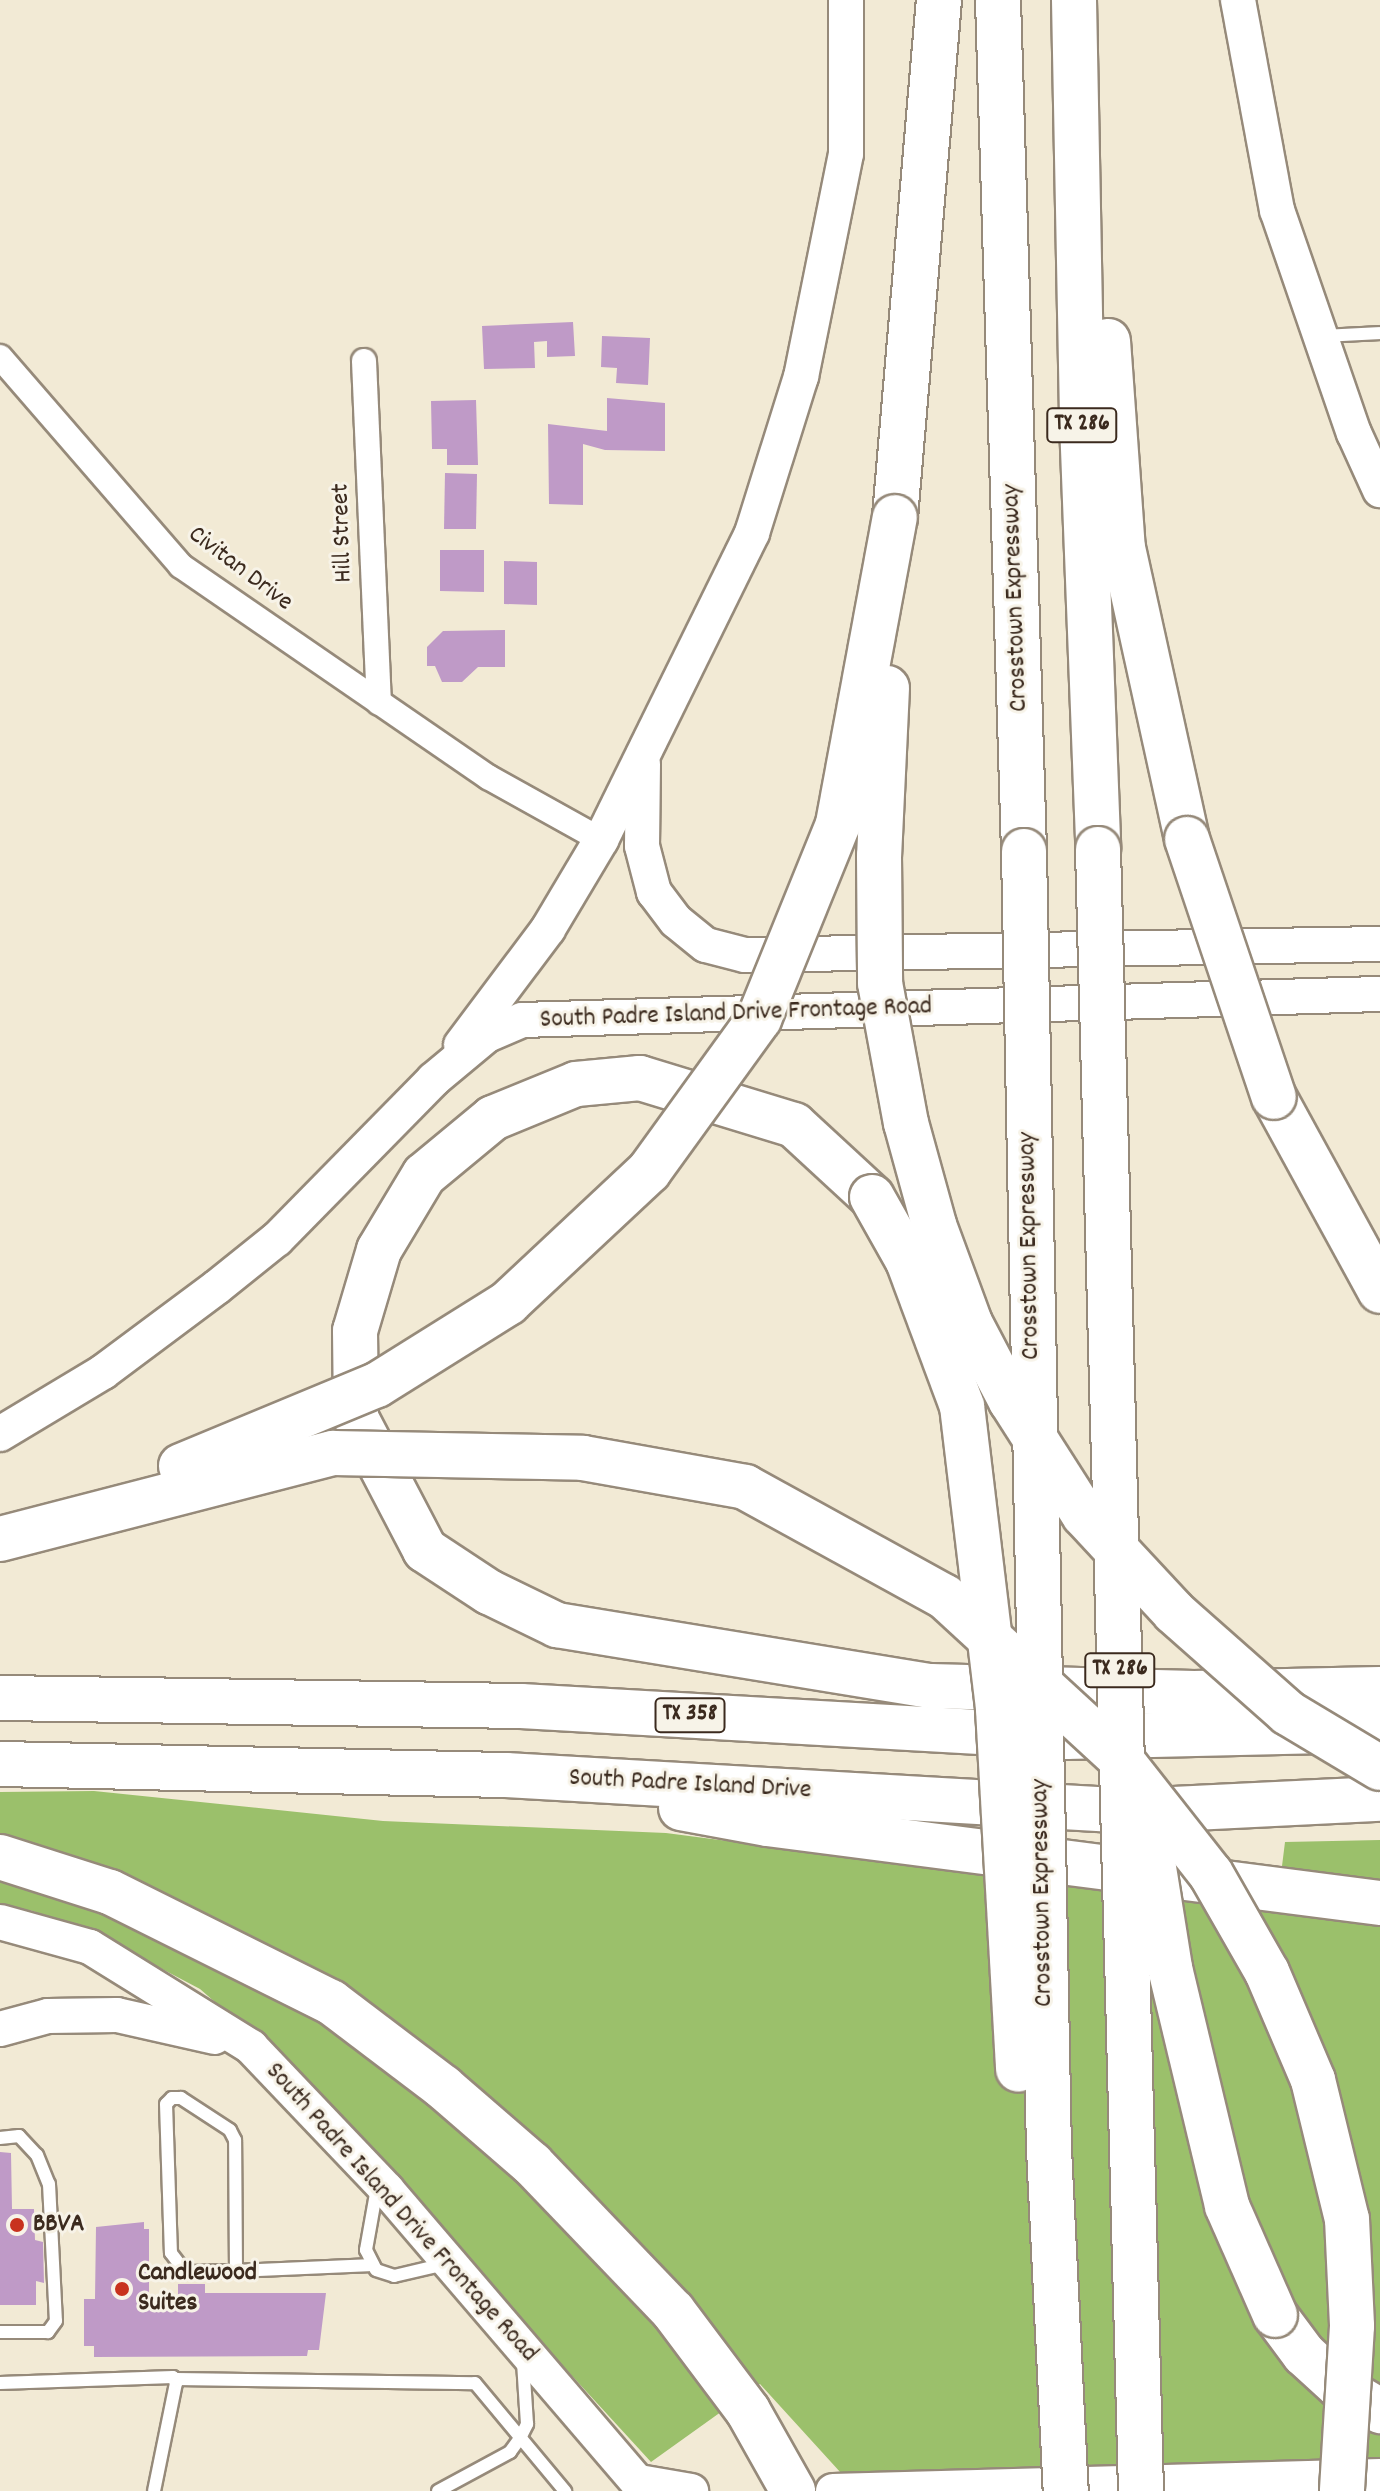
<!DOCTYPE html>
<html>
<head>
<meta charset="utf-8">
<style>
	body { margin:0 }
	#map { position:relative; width:1380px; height:2491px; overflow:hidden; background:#f2ead5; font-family:Dekko,sans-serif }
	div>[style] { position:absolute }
	.green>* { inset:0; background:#9bc06b }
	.building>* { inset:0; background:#bf9ac7 }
	.roads { filter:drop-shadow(2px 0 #968a7a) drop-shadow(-2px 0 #968a7a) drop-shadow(0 2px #968a7a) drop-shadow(0 -2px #968a7a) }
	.lane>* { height:12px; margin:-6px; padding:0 6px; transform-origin:6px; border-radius:6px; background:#fff }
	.street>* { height:24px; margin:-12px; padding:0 12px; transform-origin:12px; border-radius:12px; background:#fff }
	.secondary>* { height:34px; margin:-17px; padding:0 17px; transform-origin:17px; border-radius:17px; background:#fff }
	.highway>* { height:44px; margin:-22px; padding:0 22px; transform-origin:22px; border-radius:22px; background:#fff }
	.bridges { filter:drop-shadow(2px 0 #968a7a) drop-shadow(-2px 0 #968a7a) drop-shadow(0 2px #968a7a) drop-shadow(0 -2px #968a7a) }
	.highway-bridge>* { height:44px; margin:-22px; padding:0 22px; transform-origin:22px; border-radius:22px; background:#fff }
	.dots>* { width:22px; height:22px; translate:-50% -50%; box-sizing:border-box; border:4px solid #f7f3e8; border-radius:50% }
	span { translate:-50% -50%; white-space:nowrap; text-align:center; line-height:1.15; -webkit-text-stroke:6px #f7f3e8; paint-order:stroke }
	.shield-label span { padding:2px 6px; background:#f7f3e8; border:2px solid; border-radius:6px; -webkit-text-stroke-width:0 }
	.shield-label { font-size:24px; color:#3b2a1e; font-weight:700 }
	.street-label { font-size:26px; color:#3b2a1e }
	.poi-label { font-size:26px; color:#3b2a1e; font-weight:700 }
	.left { translate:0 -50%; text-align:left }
</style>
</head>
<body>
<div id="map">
	<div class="green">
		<div style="clip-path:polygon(94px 1791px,383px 1821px,666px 1833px,1206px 1903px,1281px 1874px,1285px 1842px,1380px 1840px,1380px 2462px,841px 2473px,760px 2384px,651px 2462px,285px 2063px,200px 1989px,109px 1941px,33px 1911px,0 1905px,0 1792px)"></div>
	</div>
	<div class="building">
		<div style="clip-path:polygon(573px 322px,575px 356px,547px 357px,547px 341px,534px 342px,535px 368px,484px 369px,482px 326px)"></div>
		<div style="clip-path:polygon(602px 336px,650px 338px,648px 385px,616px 383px,617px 368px,601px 367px)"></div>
		<div style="clip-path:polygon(607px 398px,665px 403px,665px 451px,605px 450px,583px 444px,583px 505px,549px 504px,548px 424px,607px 431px)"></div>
		<div style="clip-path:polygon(476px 400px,478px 465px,447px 465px,447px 449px,432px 449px,431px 401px)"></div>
		<div style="clip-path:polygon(445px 473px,477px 474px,476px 529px,444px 529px)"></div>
		<div style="clip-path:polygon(440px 550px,484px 550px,484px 592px,440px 591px)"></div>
		<div style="clip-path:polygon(504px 561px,537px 562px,537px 605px,504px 604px)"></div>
		<div style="clip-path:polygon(505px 630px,505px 667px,478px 667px,462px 682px,442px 682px,435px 666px,427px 666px,427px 647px,443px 631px)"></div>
		<div style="clip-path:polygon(0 2152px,11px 2153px,12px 2209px,34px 2209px,35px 2240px,43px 2242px,44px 2283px,36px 2281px,36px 2305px,0 2305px)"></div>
		<div style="clip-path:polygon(144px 2222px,144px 2229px,149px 2229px,149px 2299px,178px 2299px,178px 2284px,205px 2284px,205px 2293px,326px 2293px,319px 2350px,308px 2350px,307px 2356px,94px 2357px,94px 2346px,84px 2346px,84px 2299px,95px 2299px,96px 2227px)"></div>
	</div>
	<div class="roads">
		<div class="lane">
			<div style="left:1324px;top:336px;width:56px;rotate:-3.1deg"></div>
			<div style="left:0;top:2138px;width:19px;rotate:-6deg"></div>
			<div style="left:19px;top:2136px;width:26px;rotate:47deg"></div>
			<div style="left:37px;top:2155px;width:31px;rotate:68deg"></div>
			<div style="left:49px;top:2184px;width:137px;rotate:87.1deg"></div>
			<div style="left:56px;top:2321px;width:14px;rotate:126deg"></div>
			<div style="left:48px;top:2332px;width:48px;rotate:180deg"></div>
			<div style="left:377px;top:2188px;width:63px;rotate:100.1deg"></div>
			<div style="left:366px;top:2250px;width:22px;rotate:63deg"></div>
			<div style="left:376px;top:2270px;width:19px;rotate:18deg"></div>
			<div style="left:394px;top:2276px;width:52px;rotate:-13.2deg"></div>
			<div style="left:236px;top:2271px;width:131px;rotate:-90.4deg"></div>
			<div style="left:235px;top:2140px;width:11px;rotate:-117deg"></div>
			<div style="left:230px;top:2130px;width:59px;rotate:-146.9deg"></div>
			<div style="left:181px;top:2098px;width:9px;rotate:180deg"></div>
			<div style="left:172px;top:2098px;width:8px;rotate:135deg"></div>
			<div style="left:166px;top:2104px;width:149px;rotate:88.1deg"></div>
			<div style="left:171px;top:2253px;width:15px;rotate:53deg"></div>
			<div style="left:180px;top:2265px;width:13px;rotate:32deg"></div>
			<div style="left:191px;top:2272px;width:45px;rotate:-1.3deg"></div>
			<div style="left:236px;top:2271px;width:137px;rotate:-2.5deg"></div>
			<div style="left:176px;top:2379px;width:299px;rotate:0.8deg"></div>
			<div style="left:475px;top:2383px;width:141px;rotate:50.2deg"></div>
			<div style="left:0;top:2383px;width:173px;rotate:-2deg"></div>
			<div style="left:173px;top:2377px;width:7px;rotate:63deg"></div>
			<div style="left:176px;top:2383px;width:110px;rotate:101.5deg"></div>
			<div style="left:438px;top:2491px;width:82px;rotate:-28.4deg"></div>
			<div style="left:510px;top:2452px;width:17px;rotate:-54deg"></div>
			<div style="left:520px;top:2438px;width:16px;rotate:-63deg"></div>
			<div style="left:527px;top:2424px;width:62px;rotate:-93.7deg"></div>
		</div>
		<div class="street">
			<div style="left:0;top:357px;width:276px;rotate:49.1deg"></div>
			<div style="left:181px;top:566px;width:373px;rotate:34.5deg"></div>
			<div style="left:488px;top:777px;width:129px;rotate:29.1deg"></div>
			<div style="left:364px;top:361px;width:342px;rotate:87.5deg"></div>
		</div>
		<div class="secondary">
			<div style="left:1238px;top:0;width:214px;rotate:79.5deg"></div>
			<div style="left:1277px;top:210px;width:236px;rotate:71deg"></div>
			<div style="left:1354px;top:433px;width:63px;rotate:65.5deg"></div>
			<div style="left:643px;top:764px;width:82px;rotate:90.7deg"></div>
			<div style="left:642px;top:846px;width:48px;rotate:75.4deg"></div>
			<div style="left:654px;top:892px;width:36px;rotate:53deg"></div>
			<div style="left:676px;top:921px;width:38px;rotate:39deg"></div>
			<div style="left:706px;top:945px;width:40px;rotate:14.4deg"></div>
			<div style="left:745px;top:955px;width:635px;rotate:-0.99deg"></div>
			<div style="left:461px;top:1045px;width:145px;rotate:-53.1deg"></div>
			<div style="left:548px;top:929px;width:104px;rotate:-59.2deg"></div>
			<div style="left:601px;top:840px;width:342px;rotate:-63.8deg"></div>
			<div style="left:752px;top:533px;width:164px;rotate:-72.6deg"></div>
			<div style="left:801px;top:377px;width:227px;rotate:-78.6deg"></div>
			<div style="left:846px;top:154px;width:154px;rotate:-90deg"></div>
			<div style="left:0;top:1434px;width:120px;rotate:-31deg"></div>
			<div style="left:103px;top:1372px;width:142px;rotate:-36.7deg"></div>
			<div style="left:217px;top:1287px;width:77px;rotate:-38.7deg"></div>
			<div style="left:277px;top:1239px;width:223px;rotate:-45.5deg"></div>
			<div style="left:433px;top:1080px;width:70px;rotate:-39.8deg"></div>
			<div style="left:487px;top:1035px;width:38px;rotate:-23deg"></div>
			<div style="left:522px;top:1020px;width:858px;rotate:-1.74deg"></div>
			<div style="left:0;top:1922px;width:93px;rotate:15.5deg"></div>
			<div style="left:90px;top:1947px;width:190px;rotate:31.8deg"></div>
			<div style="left:251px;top:2047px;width:197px;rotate:46.4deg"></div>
			<div style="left:387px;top:2190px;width:396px;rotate:49.4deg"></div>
			<div style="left:0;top:2029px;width:50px;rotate:-15.2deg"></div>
			<div style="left:48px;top:2016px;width:69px;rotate:-0.8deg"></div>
			<div style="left:117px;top:2015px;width:100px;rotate:12.7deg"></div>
			<div style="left:639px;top:2482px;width:53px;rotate:9.8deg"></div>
			<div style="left:833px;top:2491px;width:547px;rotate:-1.57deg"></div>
		</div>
		<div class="highway">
			<div style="left:998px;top:0;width:851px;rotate:88.25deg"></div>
			<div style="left:1074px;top:0;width:423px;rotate:88.9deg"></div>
			<div style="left:1082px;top:423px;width:426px;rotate:87.8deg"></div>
			<div style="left:1108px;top:341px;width:208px;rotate:85.9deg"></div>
			<div style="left:1123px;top:548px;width:298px;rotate:77.6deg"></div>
			<div style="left:895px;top:517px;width:519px;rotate:-85.14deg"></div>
			<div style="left:1274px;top:1097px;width:221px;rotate:61.3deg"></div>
			<div style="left:872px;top:1197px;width:106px;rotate:-137.3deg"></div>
			<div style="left:794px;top:1125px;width:161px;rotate:-163deg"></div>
			<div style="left:640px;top:1078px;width:64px;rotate:174.6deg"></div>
			<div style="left:576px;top:1084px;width:90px;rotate:157.7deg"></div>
			<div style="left:493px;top:1118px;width:89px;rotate:140.4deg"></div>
			<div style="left:424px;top:1175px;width:87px;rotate:121deg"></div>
			<div style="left:379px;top:1250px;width:84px;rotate:106.5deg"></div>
			<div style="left:355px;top:1331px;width:87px;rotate:89.3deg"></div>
			<div style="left:356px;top:1418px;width:149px;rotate:62.4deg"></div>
			<div style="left:425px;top:1550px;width:77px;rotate:33.3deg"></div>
			<div style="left:489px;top:1592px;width:76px;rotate:25.9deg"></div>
			<div style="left:557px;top:1625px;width:378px;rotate:9.3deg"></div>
			<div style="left:930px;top:1686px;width:264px;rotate:1.5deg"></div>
			<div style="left:1194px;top:1693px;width:186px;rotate:-1.2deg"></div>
			<div style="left:0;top:1698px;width:521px;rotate:0.88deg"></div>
			<div style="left:521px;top:1706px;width:546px;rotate:3.26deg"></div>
			<div style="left:1066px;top:1737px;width:314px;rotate:-1.3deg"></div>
			<div style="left:0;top:1764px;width:506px;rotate:1.25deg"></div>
			<div style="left:506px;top:1775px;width:627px;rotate:3.29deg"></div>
			<div style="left:1132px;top:1811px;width:248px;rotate:-2.8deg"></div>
			<div style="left:681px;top:1808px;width:87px;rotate:10.5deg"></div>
			<div style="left:767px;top:1824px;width:618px;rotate:7.34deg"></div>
			<div style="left:0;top:1857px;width:115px;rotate:17.7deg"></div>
			<div style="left:110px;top:1892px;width:247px;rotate:26.5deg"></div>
			<div style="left:331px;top:2002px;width:141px;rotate:37.2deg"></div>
			<div style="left:443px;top:2087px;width:118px;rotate:40.9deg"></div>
			<div style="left:532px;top:2164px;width:204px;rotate:46.2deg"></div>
			<div style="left:673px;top:2311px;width:125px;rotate:53.1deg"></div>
			<div style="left:748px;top:2411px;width:92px;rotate:60.6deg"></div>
			<div style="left:1275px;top:2315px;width:49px;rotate:53.4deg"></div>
			<div style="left:1304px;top:2354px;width:49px;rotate:42.5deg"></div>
			<div style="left:1340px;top:2387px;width:47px;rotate:31deg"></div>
		</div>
	</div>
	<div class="bridges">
		<div class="highway-bridge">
			<div style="left:887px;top:688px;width:168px;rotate:92.7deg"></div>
			<div style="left:879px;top:856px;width:127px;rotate:89.5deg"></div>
			<div style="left:880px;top:983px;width:142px;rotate:79.5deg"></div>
			<div style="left:906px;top:1123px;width:106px;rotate:74.6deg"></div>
			<div style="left:934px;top:1225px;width:104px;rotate:69.8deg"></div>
			<div style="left:970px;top:1323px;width:88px;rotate:62.3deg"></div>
			<div style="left:1011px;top:1401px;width:135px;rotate:57.4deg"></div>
			<div style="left:1084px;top:1515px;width:132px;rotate:47.1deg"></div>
			<div style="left:1174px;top:1612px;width:152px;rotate:41.5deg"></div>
			<div style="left:1288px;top:1713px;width:107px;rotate:30.9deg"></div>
			<div style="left:1187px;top:839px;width:272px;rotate:71.4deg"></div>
			<div style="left:1098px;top:849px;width:1643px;rotate:88.5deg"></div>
			<div style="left:1024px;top:851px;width:1298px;rotate:88.9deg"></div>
			<div style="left:1049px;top:2149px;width:342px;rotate:87.2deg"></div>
			<div style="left:872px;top:1197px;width:73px;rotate:60.6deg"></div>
			<div style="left:908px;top:1261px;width:155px;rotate:69.6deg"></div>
			<div style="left:962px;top:1406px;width:305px;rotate:83.2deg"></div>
			<div style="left:998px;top:1709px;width:361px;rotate:86.8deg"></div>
			<div style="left:181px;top:1466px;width:212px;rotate:-22.5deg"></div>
			<div style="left:377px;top:1385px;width:155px;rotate:-32deg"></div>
			<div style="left:508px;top:1303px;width:193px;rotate:-43.1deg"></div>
			<div style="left:649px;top:1171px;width:188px;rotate:-54.1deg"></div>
			<div style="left:759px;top:1019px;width:210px;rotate:-67.9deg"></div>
			<div style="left:838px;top:824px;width:312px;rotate:-79.5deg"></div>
			<div style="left:0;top:1539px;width:344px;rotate:-14.5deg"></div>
			<div style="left:333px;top:1453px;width:250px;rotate:1.1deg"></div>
			<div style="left:583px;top:1458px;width:165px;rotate:10.1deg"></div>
			<div style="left:745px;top:1487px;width:228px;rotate:28.8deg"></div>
			<div style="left:945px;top:1597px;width:235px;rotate:42.6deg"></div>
			<div style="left:1118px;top:1756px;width:150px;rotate:51.8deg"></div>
			<div style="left:1211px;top:1874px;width:113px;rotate:60.3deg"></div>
			<div style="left:1267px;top:1972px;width:117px;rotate:66.9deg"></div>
			<div style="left:1313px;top:2080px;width:143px;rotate:76.3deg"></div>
			<div style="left:1347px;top:2219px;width:107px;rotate:87.3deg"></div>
			<div style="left:1352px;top:2326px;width:165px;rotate:93.5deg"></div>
			<div style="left:1147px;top:1824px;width:146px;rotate:80.9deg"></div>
			<div style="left:1170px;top:1968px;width:245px;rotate:76.5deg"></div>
			<div style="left:1227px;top:2206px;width:119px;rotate:66.2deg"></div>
		</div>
	</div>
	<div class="dots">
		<div style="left:17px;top:2225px;background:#c8321e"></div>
		<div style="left:122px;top:2289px;background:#c8321e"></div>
	</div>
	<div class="shield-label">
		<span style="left:1082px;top:425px">TX 286</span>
		<span style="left:1120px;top:1670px">TX 286</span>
		<span style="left:690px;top:1715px">TX 358</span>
	</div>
	<div class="street-label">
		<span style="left:343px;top:533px;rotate:-92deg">Hill Street</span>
		<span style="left:240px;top:569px;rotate:37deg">Civitan Drive</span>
		<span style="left:1016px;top:598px;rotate:-92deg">Crosstown Expressway</span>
		<span style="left:736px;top:1014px;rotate:-2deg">South Padre Island Drive Frontage Road</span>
		<span style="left:1030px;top:1246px;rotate:-91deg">Crosstown Expressway</span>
		<span style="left:690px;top:1785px;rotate:3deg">South Padre Island Drive</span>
		<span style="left:1043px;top:1893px;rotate:-91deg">Crosstown Expressway</span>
		<span style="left:401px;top:2213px;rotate:48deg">South Padre Island Drive Frontage Road</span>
	</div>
	<div class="poi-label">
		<span class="left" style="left:33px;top:2225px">BBVA</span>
		<span class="left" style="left:138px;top:2289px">Candlewood<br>Suites</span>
	</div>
</div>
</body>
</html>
